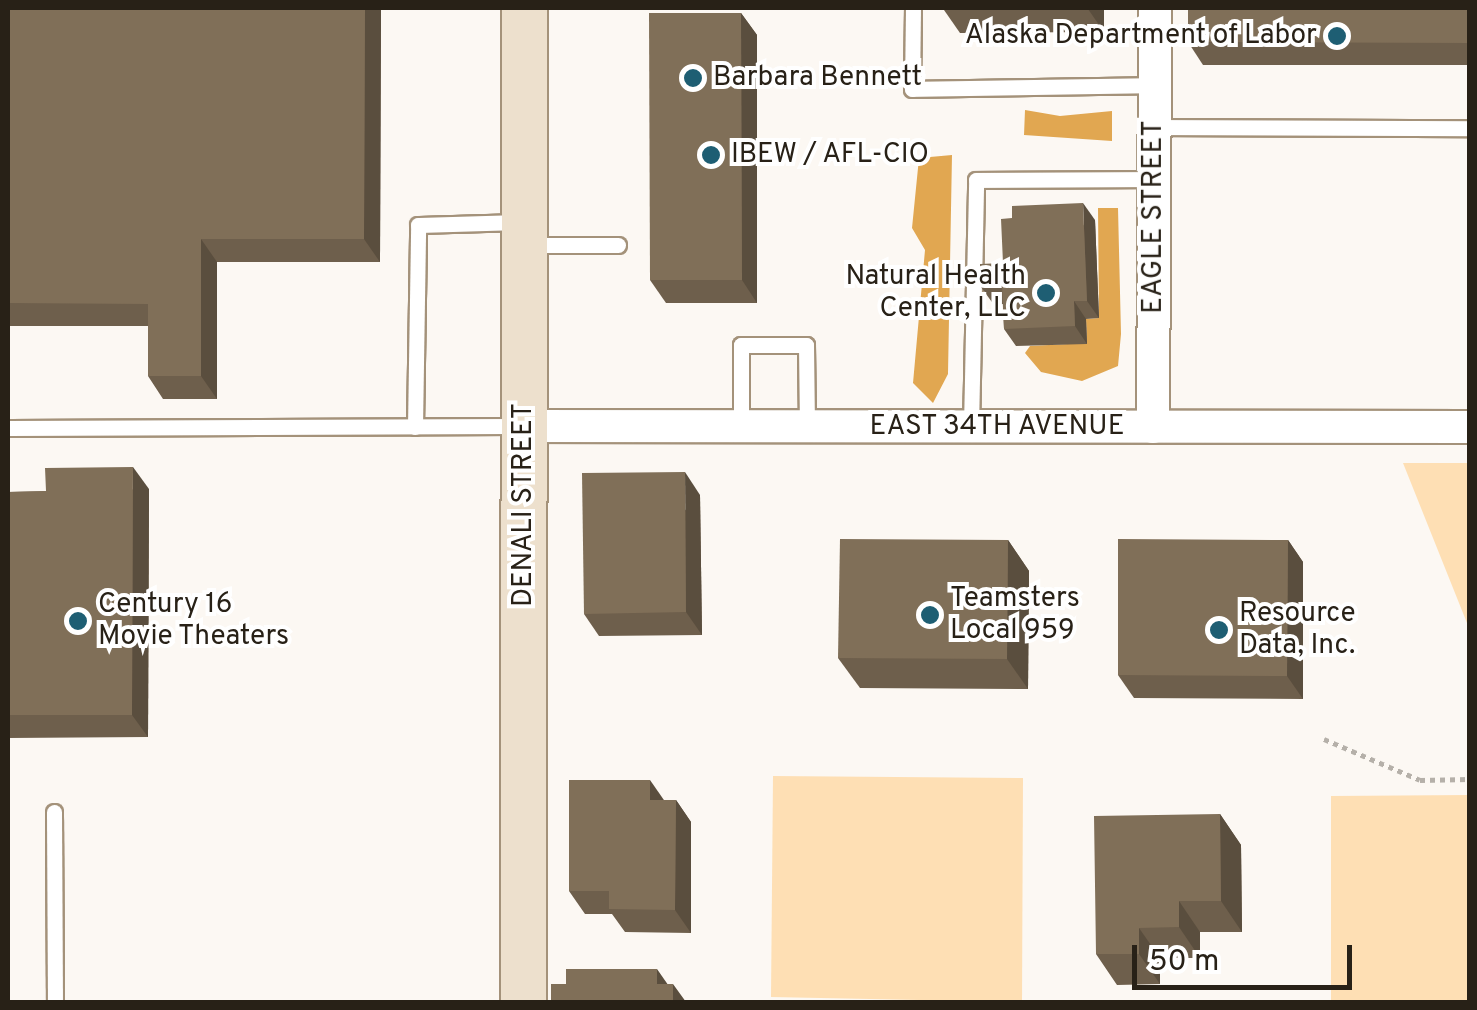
<!DOCTYPE html>
<html>
<head>
<meta charset="utf-8">
<style>
	body { margin:0 }
	#map { position:relative; width:1477px; height:1010px; overflow:hidden; background:#fcf8f3; font-family:Overpass,sans-serif }
	div>[style] { position:absolute }
	.green>* { inset:0; background:#fedfb4 }
	.forest>* { inset:0; background:#e1a751 }
	.path>* { height:5px; margin-top:-2.5px; transform-origin:0; background:repeating-linear-gradient(90deg,#b5b0a9 0 5px,transparent 0 10px) }
	.roads { filter:drop-shadow(2px 0 #a4927a) drop-shadow(-2px 0 #a4927a) drop-shadow(0 2px #a4927a) drop-shadow(0 -2px #a4927a) }
	.lane>* { height:15px; margin:-7.5px; padding:0 7.5px; transform-origin:7.5px; border-radius:7.5px; background:#fff }
	.street>* { height:32px; margin:-16px; padding:0 16px; transform-origin:16px; border-radius:16px; background:#fff }
	.secondary>* { height:45px; margin:-22.5px; padding:0 22.5px; transform-origin:22.5px; border-radius:22.5px; background:#ede0cd }
	.wall>* { inset:0; background:#6e5f4c }
	.shaded-wall>* { inset:0; background:#5a4e3e }
	.building>* { inset:0; background:#806f58 }
	.dots>* { width:28px; height:28px; translate:-50% -50%; box-sizing:border-box; border:5px solid #fff; border-radius:50% }
	span { translate:-50% -50%; white-space:nowrap; text-align:center; line-height:1.15; -webkit-text-stroke:8px #fff; paint-order:stroke }
	.poi-label { font-size:28px; color:#282117 }
	.right { translate:-100% -50%; text-align:right }
	.left { translate:0 -50%; text-align:left }
	.street-label { font-size:28px; color:#282117 }
	.frame { position:absolute; inset:0; border:10px solid #282117; pointer-events:none }
	.scale { position:absolute; left:1132px; top:945px; width:220px; height:45px; box-sizing:border-box; border:5px solid #282117; border-top:0; padding-left:12px; font-size:30px; line-height:35px; white-space:nowrap; color:#282117; -webkit-text-stroke:8px #fff; paint-order:stroke }
</style>
</head>
<body>
<div id="map">
	<div class="green">
		<div style="clip-path:polygon(1403px 463px,1469px 463px,1469px 628px)"></div>
		<div style="clip-path:polygon(773px 776px,1023px 778px,1022px 1002px,771px 997px)"></div>
		<div style="clip-path:polygon(1469px 795px,1469px 1002px,1331px 1002px,1331px 796px)"></div>
	</div>
	<div class="forest">
		<div style="clip-path:polygon(1025px 110px,1060px 116px,1112px 111px,1112px 141px,1024px 135px)"></div>
		<div style="clip-path:polygon(952px 155px,948px 374px,933px 403px,913px 383px,925px 250px,912px 228px,919px 158px)"></div>
		<div style="clip-path:polygon(1098px 208px,1118px 208px,1121px 334px,1118px 366px,1082px 381px,1041px 372px,1025px 353px,1030px 346px,1087px 343px,1086px 319px,1099px 318px)"></div>
	</div>
	<div class="path">
		<div style="left:1324px;top:739px;width:104px;rotate:23.1deg"></div>
		<div style="left:1420px;top:780px;width:50px;rotate:-1.1deg"></div>
	</div>
	<div class="roads">
		<div class="lane">
			<div style="left:913px;top:8px;width:81px;rotate:90.7deg"></div>
			<div style="left:912px;top:89px;width:243px;rotate:-0.9deg"></div>
			<div style="left:1154px;top:127px;width:316px;rotate:0.2deg"></div>
			<div style="left:527px;top:245px;width:91px"></div>
			<div style="left:415px;top:427px;width:202px;rotate:-89.1deg"></div>
			<div style="left:418px;top:225px;width:102px;rotate:-1.7deg"></div>
			<div style="left:741px;top:427px;width:82px;rotate:-90deg"></div>
			<div style="left:741px;top:345px;width:65px"></div>
			<div style="left:806px;top:345px;width:82px;rotate:89.3deg"></div>
			<div style="left:971px;top:427px;width:247px;rotate:-88.8deg"></div>
			<div style="left:976px;top:180px;width:178px;rotate:-0.3deg"></div>
			<div style="left:8px;top:428px;width:512px;rotate:-0.22deg"></div>
			<div style="left:54px;top:812px;width:190px;rotate:89.7deg"></div>
		</div>
		<div class="street">
			<div style="left:524px;top:426px;width:946px;rotate:0.06deg"></div>
			<div style="left:1153px;top:427px;width:419px;rotate:-89.7deg"></div>
		</div>
		<div class="secondary">
			<div style="left:523px;top:1002px;width:994px;rotate:-89.94deg"></div>
		</div>
	</div>
	<div class="wall">
		<div style="clip-path:polygon(8px 8px,381px 8px,380px 262px,217px 262px,217px 399px,163px 399px,148px 376px,148px 326px,8px 326px)"></div>
		<div style="clip-path:polygon(1104px 8px,1104px 32px,960px 33px,944px 10px)"></div>
		<div style="clip-path:polygon(1470px 8px,1470px 65px,1203px 65px,1188px 42px)"></div>
		<div style="clip-path:polygon(741px 13px,757px 35px,757px 303px,666px 303px,650px 280px)"></div>
		<div style="clip-path:polygon(1095px 220px,1099px 318px,1086px 319px,1087px 344px,1016px 346px,1004px 329px,1003px 304px,994px 305px,981px 287px,1003px 263px)"></div>
		<div style="clip-path:polygon(149px 489px,148px 737px,8px 738px,8px 492px)"></div>
		<div style="clip-path:polygon(700px 495px,702px 635px,599px 636px,584px 614px)"></div>
		<div style="clip-path:polygon(1008px 540px,1029px 571px,1028px 689px,860px 688px,838px 658px)"></div>
		<div style="clip-path:polygon(1288px 540px,1303px 562px,1303px 699px,1134px 698px,1118px 675px)"></div>
		<div style="clip-path:polygon(676px 800px,691px 822px,691px 933px,625px 932px,612px 914px,585px 914px,569px 891px)"></div>
		<div style="clip-path:polygon(1220px 814px,1241px 845px,1242px 932px,1200px 932px,1200px 958px,1160px 958px,1160px 984px,1117px 985px,1096px 954px)"></div>
	</div>
	<div class="shaded-wall">
		<div style="clip-path:polygon(365px 8px,381px 8px,380px 262px,364px 239px)"></div>
		<div style="clip-path:polygon(1088px 8px,1104px 8px,1104px 32px,1088px 9px)"></div>
		<div style="clip-path:polygon(741px 13px,757px 35px,757px 303px,742px 280px)"></div>
		<div style="clip-path:polygon(1083px 203px,1095px 220px,1099px 318px,1087px 301px)"></div>
		<div style="clip-path:polygon(201px 239px,217px 262px,217px 399px,201px 376px)"></div>
		<div style="clip-path:polygon(1074px 301px,1086px 319px,1087px 344px,1075px 326px)"></div>
		<div style="clip-path:polygon(133px 467px,149px 489px,148px 737px,132px 715px)"></div>
		<div style="clip-path:polygon(685px 472px,700px 495px,702px 635px,686px 612px)"></div>
		<div style="clip-path:polygon(1008px 540px,1029px 571px,1028px 689px,1007px 659px)"></div>
		<div style="clip-path:polygon(1288px 540px,1303px 562px,1303px 699px,1287px 676px)"></div>
		<div style="clip-path:polygon(650px 780px,666px 803px,650px 800px)"></div>
		<div style="clip-path:polygon(676px 800px,691px 822px,691px 933px,675px 910px)"></div>
		<div style="clip-path:polygon(1220px 814px,1241px 845px,1242px 932px,1221px 901px)"></div>
		<div style="clip-path:polygon(1179px 901px,1200px 932px,1200px 958px,1179px 927px)"></div>
		<div style="clip-path:polygon(1139px 928px,1160px 958px,1160px 984px,1139px 954px)"></div>
		<div style="clip-path:polygon(657px 969px,673px 992px,673px 984px,686px 1002px,671px 1002px,657px 984px)"></div>
	</div>
	<div class="building">
		<div style="clip-path:polygon(8px 8px,365px 8px,364px 239px,201px 239px,201px 376px,148px 376px,148px 304px,8px 303px)"></div>
		<div style="clip-path:polygon(944px 8px,1088px 8px,1088px 9px,944px 10px)"></div>
		<div style="clip-path:polygon(1188px 8px,1470px 8px,1470px 43px,1188px 42px)"></div>
		<div style="clip-path:polygon(649px 13px,741px 13px,742px 280px,650px 280px)"></div>
		<div style="clip-path:polygon(1083px 203px,1087px 301px,1074px 301px,1075px 326px,1004px 329px,1002px 286px,981px 287px,980px 264px,1003px 263px,1001px 219px,1012px 218px,1012px 206px)"></div>
		<div style="clip-path:polygon(133px 467px,132px 715px,8px 715px,8px 492px,46px 491px,45px 468px)"></div>
		<div style="clip-path:polygon(685px 472px,686px 612px,584px 614px,582px 473px)"></div>
		<div style="clip-path:polygon(840px 539px,1008px 540px,1007px 659px,838px 658px)"></div>
		<div style="clip-path:polygon(1118px 539px,1288px 540px,1287px 676px,1118px 675px)"></div>
		<div style="clip-path:polygon(569px 780px,650px 780px,650px 800px,676px 800px,675px 910px,609px 909px,609px 891px,569px 891px)"></div>
		<div style="clip-path:polygon(1220px 814px,1221px 901px,1179px 901px,1179px 927px,1139px 928px,1139px 954px,1096px 954px,1094px 816px)"></div>
		<div style="clip-path:polygon(566px 969px,657px 969px,657px 984px,673px 984px,673px 1002px,551px 1002px,551px 984px,566px 984px)"></div>
	</div>
	<div class="dots">
		<div style="left:1337px;top:36px;background:#1e5e73"></div>
		<div style="left:693px;top:78px;background:#1e5e73"></div>
		<div style="left:711px;top:155px;background:#1e5e73"></div>
		<div style="left:1046px;top:293px;background:#1e5e73"></div>
		<div style="left:930px;top:615px;background:#1e5e73"></div>
		<div style="left:78px;top:621px;background:#1e5e73"></div>
		<div style="left:1219px;top:630px;background:#1e5e73"></div>
	</div>
	<div class="poi-label">
		<span class="right" style="left:1317px;top:36px">Alaska Department of Labor</span>
		<span class="left" style="left:713px;top:78px">Barbara Bennett</span>
		<span class="left" style="left:731px;top:155px">IBEW / AFL-CIO</span>
		<span class="right" style="left:1026px;top:293px">Natural Health<br>Center, LLC</span>
		<span class="left" style="left:950px;top:615px">Teamsters<br>Local 959</span>
		<span class="left" style="left:98px;top:621px">Century 16<br>Movie Theaters</span>
		<span class="left" style="left:1239px;top:630px">Resource<br>Data, Inc.</span>
	</div>
	<div class="street-label">
		<span style="left:1154px;top:217px;rotate:-90deg">EAGLE STREET</span>
		<span style="left:997px;top:427px">EAST 34TH AVENUE</span>
		<span style="left:524px;top:505px;rotate:-90deg">DENALI STREET</span>
	</div>
	<div class="frame"></div>
	<div class="scale">50 m</div>
</div>
</body>
</html>
